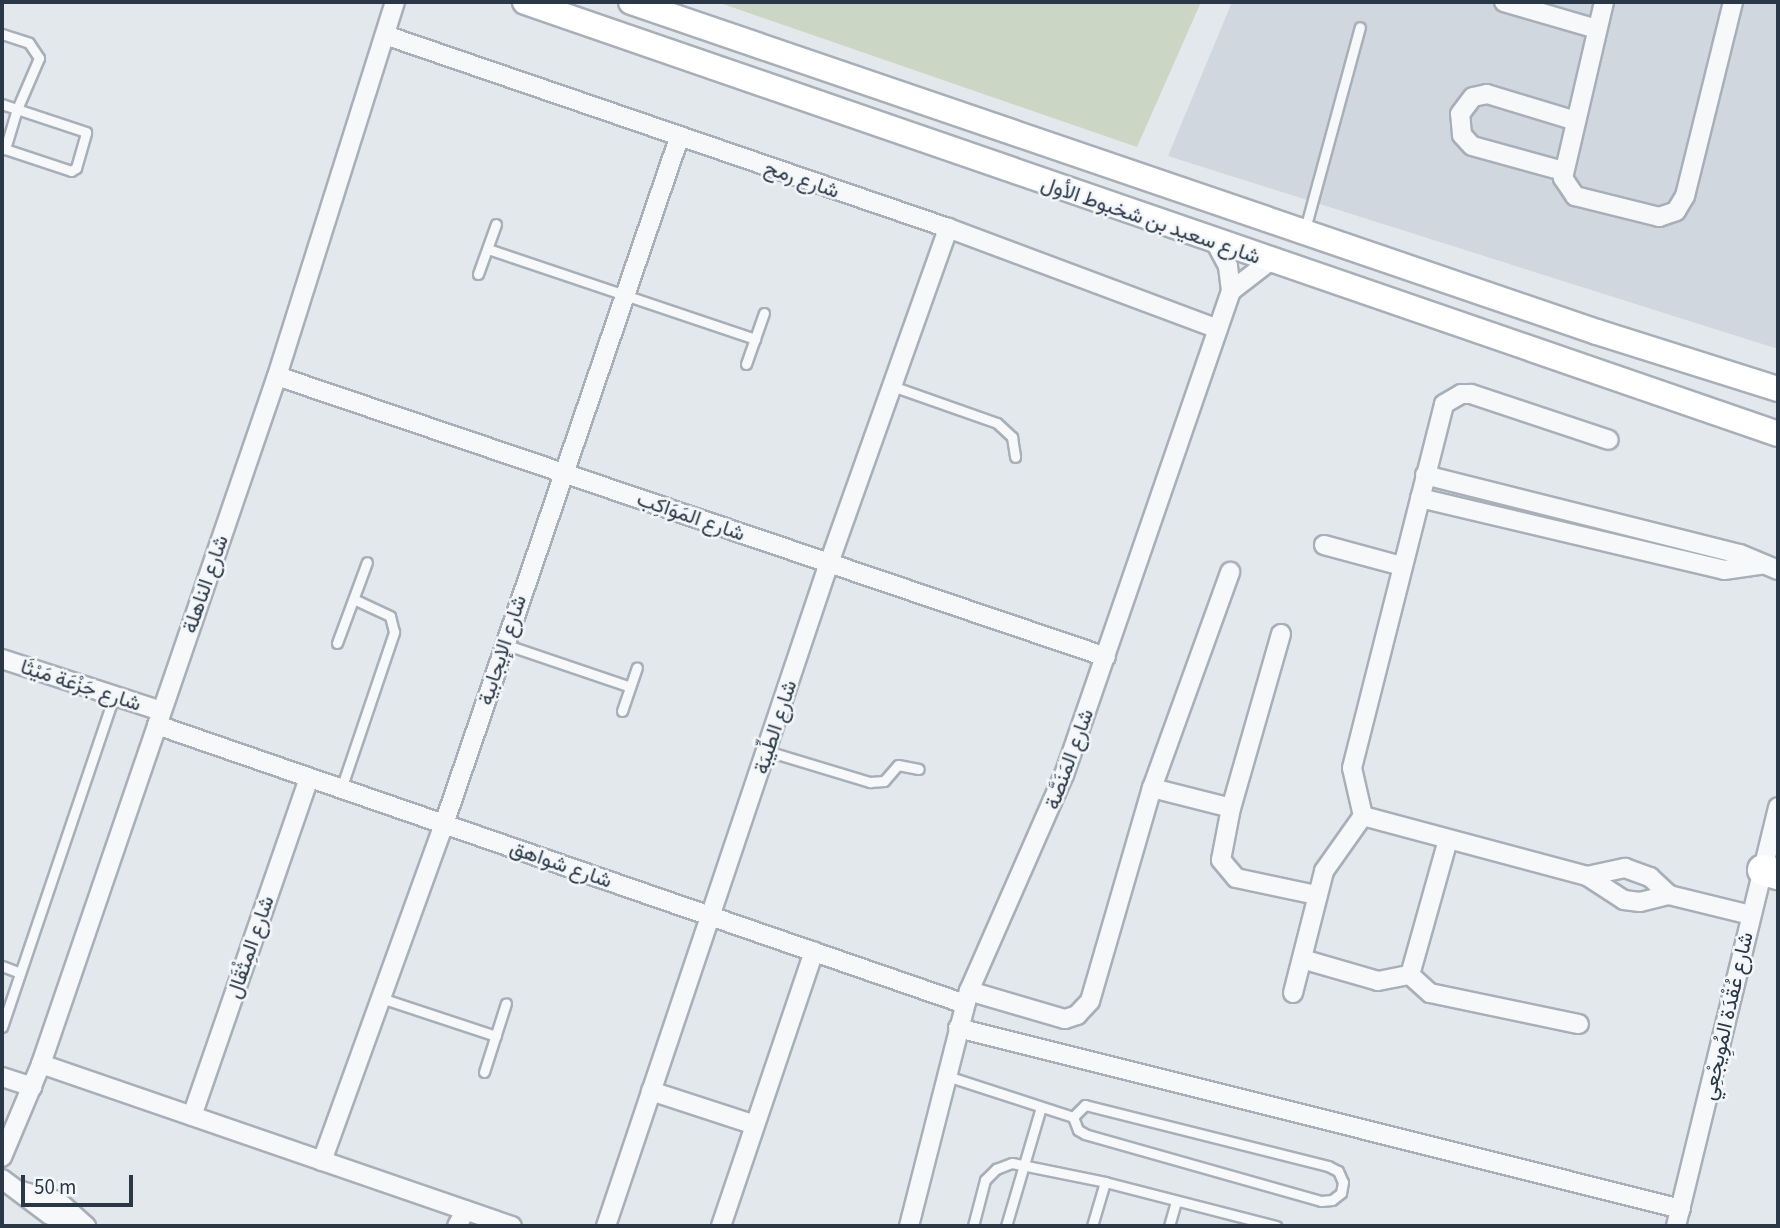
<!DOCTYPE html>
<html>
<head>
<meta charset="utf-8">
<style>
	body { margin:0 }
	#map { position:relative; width:1780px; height:1228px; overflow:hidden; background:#e3e8ed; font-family:"Source Sans 3",Vazirmatn,sans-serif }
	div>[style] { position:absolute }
	.built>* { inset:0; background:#d1d7df }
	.green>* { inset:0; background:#cbd7c4 }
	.roads { filter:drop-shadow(2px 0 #a7afb8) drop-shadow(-2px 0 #a7afb8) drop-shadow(0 2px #a7afb8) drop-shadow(0 -2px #a7afb8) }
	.service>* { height:9px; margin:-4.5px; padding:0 4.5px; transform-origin:4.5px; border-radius:4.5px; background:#f7f8fa }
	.minor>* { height:18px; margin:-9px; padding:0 9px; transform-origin:9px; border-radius:9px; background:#f7f8fa }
	.secondary>* { height:24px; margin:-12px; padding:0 12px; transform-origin:12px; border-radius:12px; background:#fff }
	.trunk>* { height:30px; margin:-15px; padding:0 15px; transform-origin:15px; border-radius:15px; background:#fff }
	span { translate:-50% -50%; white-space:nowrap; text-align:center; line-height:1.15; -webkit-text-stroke:5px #f3f7f9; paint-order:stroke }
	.street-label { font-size:21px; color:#293747 }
	.frame { position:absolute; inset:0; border:4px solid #293747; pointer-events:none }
	.scale { position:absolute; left:21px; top:1175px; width:112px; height:32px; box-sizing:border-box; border:4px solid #293747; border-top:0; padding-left:9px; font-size:21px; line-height:24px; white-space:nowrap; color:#293747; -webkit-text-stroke:5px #f3f7f9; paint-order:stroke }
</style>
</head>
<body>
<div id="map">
	<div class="built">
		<div style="clip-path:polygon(1232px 2px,1778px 2px,1778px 349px,1168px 156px)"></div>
	</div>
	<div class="green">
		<div style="clip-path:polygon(717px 2px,1201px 2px,1137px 147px)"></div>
	</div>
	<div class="roads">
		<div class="service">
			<div style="left:2px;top:34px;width:28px;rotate:18deg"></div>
			<div style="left:29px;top:43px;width:18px;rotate:56deg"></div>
			<div style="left:39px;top:58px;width:56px;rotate:113.3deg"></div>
			<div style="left:17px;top:109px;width:42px;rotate:106.7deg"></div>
			<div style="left:5px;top:149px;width:70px;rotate:18.4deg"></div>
			<div style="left:71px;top:171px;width:6px;rotate:-31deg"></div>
			<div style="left:76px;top:168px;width:37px;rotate:-74deg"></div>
			<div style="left:86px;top:132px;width:89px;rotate:-161.6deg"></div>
			<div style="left:1305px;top:229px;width:209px;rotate:-74.8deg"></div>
			<div style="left:488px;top:249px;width:282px;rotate:18.6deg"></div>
			<div style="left:478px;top:274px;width:53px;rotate:-70.2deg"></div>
			<div style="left:746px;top:364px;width:54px;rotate:-70.6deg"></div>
			<div style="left:892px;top:386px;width:111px;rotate:19.4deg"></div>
			<div style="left:997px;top:423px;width:21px;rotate:43deg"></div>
			<div style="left:1012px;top:437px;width:20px;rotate:81deg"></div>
			<div style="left:337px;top:643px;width:86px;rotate:-69.7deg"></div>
			<div style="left:504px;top:644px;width:133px;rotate:18.8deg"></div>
			<div style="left:622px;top:711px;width:46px;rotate:-71.2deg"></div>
			<div style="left:767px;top:751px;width:108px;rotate:16.8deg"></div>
			<div style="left:870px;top:782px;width:14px;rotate:-4deg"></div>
			<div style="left:884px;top:781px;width:21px;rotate:-49deg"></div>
			<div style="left:898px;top:765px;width:21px;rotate:11deg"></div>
			<div style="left:341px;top:789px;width:166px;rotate:-71.3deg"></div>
			<div style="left:394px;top:632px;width:16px;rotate:-104deg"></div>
			<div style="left:390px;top:616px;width:40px;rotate:-155deg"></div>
			<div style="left:2px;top:966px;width:19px;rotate:21deg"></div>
			<div style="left:381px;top:998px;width:121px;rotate:18.3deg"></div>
			<div style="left:2px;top:1027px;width:349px;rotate:-71.3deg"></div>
			<div style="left:484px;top:1072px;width:72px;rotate:-72.3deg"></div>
			<div style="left:947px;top:1076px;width:133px;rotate:18deg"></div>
			<div style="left:1085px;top:1105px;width:251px;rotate:14.1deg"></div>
			<div style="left:1328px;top:1166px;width:11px;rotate:27deg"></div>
			<div style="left:1338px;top:1171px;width:12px;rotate:66deg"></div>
			<div style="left:1343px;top:1182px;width:11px;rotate:100deg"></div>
			<div style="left:1341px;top:1193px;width:11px;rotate:142deg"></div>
			<div style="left:1332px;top:1200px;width:11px;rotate:175deg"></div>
			<div style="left:1321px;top:1201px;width:245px;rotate:-164.2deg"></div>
			<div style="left:1085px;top:1134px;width:8px;rotate:-150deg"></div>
			<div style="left:1078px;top:1130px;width:14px;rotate:-111deg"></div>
			<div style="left:1073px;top:1117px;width:17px;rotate:-45deg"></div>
			<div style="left:973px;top:1226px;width:48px;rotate:-75.4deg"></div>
			<div style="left:985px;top:1180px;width:16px;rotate:-45deg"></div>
			<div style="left:996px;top:1169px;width:17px;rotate:-21deg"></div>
			<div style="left:1012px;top:1163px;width:95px;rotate:11.5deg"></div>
			<div style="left:1105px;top:1182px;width:177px;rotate:14.4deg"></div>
			<div style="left:1006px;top:1226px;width:124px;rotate:-73.6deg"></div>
			<div style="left:1092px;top:1226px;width:46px;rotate:-73.5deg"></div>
			<div style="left:1169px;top:1226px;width:26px;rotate:-74deg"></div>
		</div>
		<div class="minor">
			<div style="left:1504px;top:2px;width:97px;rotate:16.2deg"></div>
			<div style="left:1604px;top:2px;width:181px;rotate:103.1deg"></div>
			<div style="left:1563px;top:178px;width:22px;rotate:56deg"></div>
			<div style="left:1575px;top:196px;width:87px;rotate:14deg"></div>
			<div style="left:1659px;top:217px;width:18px;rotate:-19deg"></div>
			<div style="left:1676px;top:211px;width:17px;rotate:-59deg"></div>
			<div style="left:1685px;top:196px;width:200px;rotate:-76.1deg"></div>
			<div style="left:385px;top:35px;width:595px;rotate:18.92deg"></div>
			<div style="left:948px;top:228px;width:288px;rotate:20.5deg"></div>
			<div style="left:1563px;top:171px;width:94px;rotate:-164.6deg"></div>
			<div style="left:1472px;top:146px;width:15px;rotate:-132deg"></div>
			<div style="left:1462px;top:135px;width:21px;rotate:-95deg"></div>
			<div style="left:1460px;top:114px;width:21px;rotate:-53deg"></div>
			<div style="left:1473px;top:97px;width:14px;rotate:-12deg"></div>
			<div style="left:1487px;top:94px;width:90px;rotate:16.8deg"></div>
			<div style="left:1231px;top:291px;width:49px;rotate:-37.6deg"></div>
			<div style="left:277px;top:376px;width:875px;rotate:18.72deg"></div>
			<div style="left:1425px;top:475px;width:325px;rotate:14.1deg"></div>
			<div style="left:1740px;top:554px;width:41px;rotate:22.8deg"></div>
			<div style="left:1420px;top:498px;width:312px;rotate:13.3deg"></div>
			<div style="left:1724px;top:570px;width:37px;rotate:-8deg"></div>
			<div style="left:1324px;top:545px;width:81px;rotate:15.1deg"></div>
			<div style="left:1281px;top:634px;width:181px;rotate:106deg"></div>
			<div style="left:1231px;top:808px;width:53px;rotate:100.9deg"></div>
			<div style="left:1221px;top:860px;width:23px;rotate:50deg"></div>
			<div style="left:1236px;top:878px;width:82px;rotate:12deg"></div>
			<div style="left:2px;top:659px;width:167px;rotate:18.1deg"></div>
			<div style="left:157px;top:725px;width:855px;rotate:19.05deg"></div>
			<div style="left:1152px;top:788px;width:81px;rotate:14.2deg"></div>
			<div style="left:1363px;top:816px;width:232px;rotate:15deg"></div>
			<div style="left:1587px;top:876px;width:44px;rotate:33deg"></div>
			<div style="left:1624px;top:900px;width:16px;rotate:7deg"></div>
			<div style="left:1640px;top:902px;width:30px;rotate:-14deg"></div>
			<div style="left:1669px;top:895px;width:84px;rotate:13.7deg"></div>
			<div style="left:1587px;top:876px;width:39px;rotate:-12deg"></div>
			<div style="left:1625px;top:868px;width:27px;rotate:20deg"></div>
			<div style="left:1650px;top:877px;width:26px;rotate:43deg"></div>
			<div style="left:1302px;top:959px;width:79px;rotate:16.1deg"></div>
			<div style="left:1378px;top:981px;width:33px;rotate:-11deg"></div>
			<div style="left:1410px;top:975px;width:27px;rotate:42deg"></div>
			<div style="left:1430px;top:993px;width:152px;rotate:11.8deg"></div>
			<div style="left:1410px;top:975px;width:140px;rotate:-74.3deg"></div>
			<div style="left:969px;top:991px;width:100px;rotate:16.3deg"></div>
			<div style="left:1065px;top:1019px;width:13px;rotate:-18deg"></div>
			<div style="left:1077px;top:1015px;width:19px;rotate:-47deg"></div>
			<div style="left:1090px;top:1001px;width:222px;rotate:-73.8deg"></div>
			<div style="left:1152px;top:788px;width:230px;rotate:-70.1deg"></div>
			<div style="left:1293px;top:993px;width:126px;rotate:-75.7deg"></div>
			<div style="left:1324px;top:871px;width:67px;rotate:-54.7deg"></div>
			<div style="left:1363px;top:816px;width:49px;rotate:-102.9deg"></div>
			<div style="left:1352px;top:768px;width:375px;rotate:-75.8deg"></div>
			<div style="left:1444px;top:404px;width:20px;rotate:-30deg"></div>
			<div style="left:1461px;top:394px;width:10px"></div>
			<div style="left:1471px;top:394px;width:145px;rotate:18.4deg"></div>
			<div style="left:958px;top:1028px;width:745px;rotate:14.05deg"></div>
			<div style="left:41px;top:1064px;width:498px;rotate:19deg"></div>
			<div style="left:2px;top:1077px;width:32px;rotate:18deg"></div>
			<div style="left:651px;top:1091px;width:109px;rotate:18.1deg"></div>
			<div style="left:192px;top:1116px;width:357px;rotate:-70.9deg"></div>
			<div style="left:2px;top:1157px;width:101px;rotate:-67.2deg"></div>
			<div style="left:41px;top:1064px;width:727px;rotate:-71.07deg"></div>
			<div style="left:277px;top:376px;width:392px;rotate:-72.5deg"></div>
			<div style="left:322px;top:1161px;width:358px;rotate:-70.1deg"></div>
			<div style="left:444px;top:824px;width:725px;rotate:-71.09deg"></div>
			<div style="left:2px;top:1179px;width:60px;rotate:36.9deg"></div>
			<div style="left:50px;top:1215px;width:37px;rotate:17deg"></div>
			<div style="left:21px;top:1191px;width:38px;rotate:15deg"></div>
			<div style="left:58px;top:1201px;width:38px;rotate:42deg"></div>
			<div style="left:457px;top:1226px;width:18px;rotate:-61deg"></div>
			<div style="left:606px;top:1226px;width:699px;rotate:-71.41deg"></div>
			<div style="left:829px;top:563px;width:356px;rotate:-70.4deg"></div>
			<div style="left:721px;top:1226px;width:290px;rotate:-71.3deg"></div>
			<div style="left:909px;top:1226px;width:243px;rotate:-75.7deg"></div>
			<div style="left:969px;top:991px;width:236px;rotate:-66.3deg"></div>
			<div style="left:1064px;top:775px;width:512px;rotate:-70.96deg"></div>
			<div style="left:1231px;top:291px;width:25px;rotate:-97deg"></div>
			<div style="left:1228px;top:266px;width:27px;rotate:-118deg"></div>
			<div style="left:1676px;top:1226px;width:431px;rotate:-76.3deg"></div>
		</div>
		<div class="secondary">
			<div style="left:525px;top:2px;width:1325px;rotate:19.02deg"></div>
			<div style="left:631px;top:2px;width:1021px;rotate:18.86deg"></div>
			<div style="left:1597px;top:332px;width:190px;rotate:17.5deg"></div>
		</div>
		<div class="trunk">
			<div style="left:1763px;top:870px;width:16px;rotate:15deg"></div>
		</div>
	</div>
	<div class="street-label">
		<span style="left:802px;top:179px;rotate:19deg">شارع رمح</span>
		<span style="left:1151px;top:220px;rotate:19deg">شارع سعيد بن شخبوط الأول</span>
		<span style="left:691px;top:516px;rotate:19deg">شارع المَوَاكِب</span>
		<span style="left:205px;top:584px;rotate:-71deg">شارع الناهلة</span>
		<span style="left:502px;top:650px;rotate:-72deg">شارع الإيجابية</span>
		<span style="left:81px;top:685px;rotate:18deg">شارع جَزْعَة مَيْثَا</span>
		<span style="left:775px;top:727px;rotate:-72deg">شارع الطِّيبَة</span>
		<span style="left:1069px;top:759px;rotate:-70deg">شارع المَنَصَّة</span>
		<span style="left:561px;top:864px;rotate:19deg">شارع شواهق</span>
		<span style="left:250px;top:947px;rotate:-71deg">شارع المِثْقَال</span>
		<span style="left:1727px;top:1016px;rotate:-77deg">شارع عُقْدَة المُوِيجْعِي</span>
	</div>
	<div class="frame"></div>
	<div class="scale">50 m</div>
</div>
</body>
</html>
